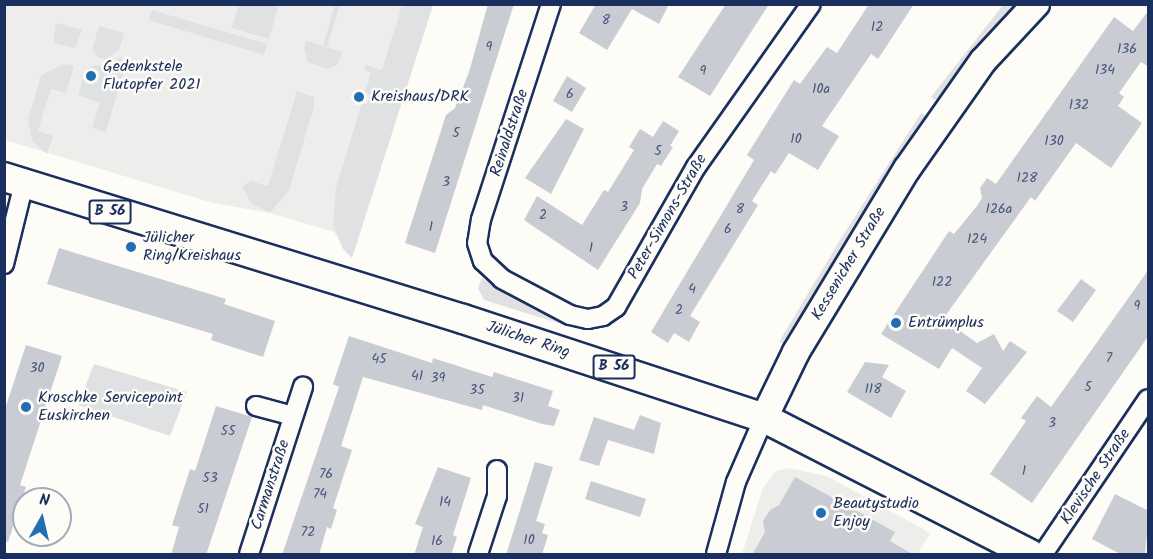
<!DOCTYPE html>
<html>
<head>
<meta charset="utf-8">
<style>
	body { margin:0 }
	#map { position:relative; width:1153px; height:559px; overflow:hidden; background:#fdfcf7; font-family:Kalam,sans-serif }
	div>[style] { position:absolute }
	.built>* { inset:0; background:#edeeec }
	.green>* { inset:0; background:#e0e1e3 }
	.building>* { inset:0; background:#c9ccd3 }
	.roads { filter:drop-shadow(2px 0 #1b2f5e) drop-shadow(-2px 0 #1b2f5e) drop-shadow(0 2px #1b2f5e) drop-shadow(0 -2px #1b2f5e) }
	.minor>* { height:18px; margin:-9px; padding:0 9px; transform-origin:9px; border-radius:9px; background:#fdfcf7 }
	.secondary>* { height:26px; margin:-13px; padding:0 13px; transform-origin:13px; border-radius:13px; background:#fdfcf7 }
	.primary>* { height:28px; margin:-14px; padding:0 14px; transform-origin:14px; border-radius:14px; background:#fdfcf7 }
	.dots>* { width:16px; height:16px; translate:-50% -50%; box-sizing:border-box; border:3px solid #fdfcf7; border-radius:50% }
	span { translate:-50% -50%; white-space:nowrap; text-align:center; line-height:1.15; -webkit-text-stroke:5px #fdfcf7; paint-order:stroke }
	.number-label { font-size:14px; color:#46567b }
	.number-label span { -webkit-text-stroke-width:0 }
	.shield-label span { padding:2px 4px; background:#fdfcf7; border:2px solid; border-radius:4px; -webkit-text-stroke-width:0 }
	.shield-label { font-size:15px; color:#1b2f5e; font-weight:700 }
	.poi-label { font-size:16px; color:#1b2f5e }
	.left { translate:0 -50%; text-align:left }
	.street-label { font-size:16px; color:#1b2f5e }
	.frame { position:absolute; inset:0; border:6px solid #1b2f5e; pointer-events:none }
	.north { position:absolute; left:12px; top:487px; width:60px; height:60px; box-sizing:border-box; background:#fdfcf7; border:2px solid #a3aaba; border-radius:50%; rotate:8deg; font-size:16px; font-weight:700; line-height:24px; text-align:center; color:#1b2f5e }
	.north::after { content:''; display:block; margin:auto; width:21px; height:27px; background:#1f6fb2; clip-path:polygon(50% 0,100% 100%,50% 72%,0 100%) }
</style>
</head>
<body>
<div id="map">
	<div class="built">
		<div style="clip-path:polygon(5px 5px,433px 5px,352px 258px,334px 232px,270px 213px,213px 203px,5px 140px)"></div>
		<div style="clip-path:polygon(788px 468px,827px 476px,930px 533px,918px 554px,742px 554px,763px 488px,776px 471px)"></div>
	</div>
	<div class="green">
		<div style="clip-path:polygon(239px 5px,279px 5px,269px 39px,232px 28px)"></div>
		<div style="clip-path:polygon(335px 5px,340px 5px,327px 47px,343px 52px,337px 65px,327px 69px,308px 62px,304px 48px,306px 41px,323px 46px)"></div>
		<div style="clip-path:polygon(402px 5px,433px 5px,352px 258px,343px 249px,333px 225px,336px 188px,362px 103px,367px 104px,370px 95px,364px 93px,371px 73px,364px 70px,366px 65px,382px 70px)"></div>
		<div style="clip-path:polygon(1003px 5px,1021px 5px,939px 102px,931px 97px)"></div>
		<div style="clip-path:polygon(152px 10px,267px 44px,264px 55px,149px 20px)"></div>
		<div style="clip-path:polygon(56px 23px,82px 30px,75px 48px,53px 43px)"></div>
		<div style="clip-path:polygon(99px 26px,124px 33px,119px 50px,106px 59px,99px 58px,92px 49px)"></div>
		<div style="clip-path:polygon(122px 57px,123px 74px,106px 132px,92px 128px,100px 103px,78px 95px,86px 69px,96px 65px,111px 69px,114px 61px)"></div>
		<div style="clip-path:polygon(62px 64px,74px 66px,66px 93px,51px 89px,38px 131px,53px 136px,47px 154px,32px 141px,28px 120px,41px 76px)"></div>
		<div style="clip-path:polygon(297px 91px,314px 97px,314px 107px,289px 190px,270px 213px,251px 203px,242px 186px,251px 181px,268px 186px)"></div>
		<div style="clip-path:polygon(921px 113px,928px 117px,867px 206px,783px 344px,779px 342px,840px 240px)"></div>
		<div style="clip-path:polygon(482px 278px,492px 285px,565px 325px,484px 300px,478px 288px)"></div>
		<div style="clip-path:polygon(94px 364px,187px 392px,170px 436px,78px 405px)"></div>
	</div>
	<div class="building">
		<div style="clip-path:polygon(488px 4px,514px 4px,435px 253px,405px 243px,446px 115px,455px 108px,469px 72px)"></div>
		<div style="clip-path:polygon(596px 4px,669px 4px,659px 24px,632px 9px,607px 50px,579px 33px)"></div>
		<div style="clip-path:polygon(726px 4px,769px 4px,710px 96px,678px 77px)"></div>
		<div style="clip-path:polygon(869px 4px,914px 4px,878px 59px,871px 54px,822px 126px,839px 136px,818px 170px,789px 153px,775px 174px,771px 171px,752px 201px,758px 205px,690px 316px,700px 322px,689px 342px,674px 333px,668px 343px,651px 332px,754px 160px,747px 155px,794px 80px,800px 84px,827px 47px,837px 53px)"></div>
		<div style="clip-path:polygon(1149px 10px,1149px 67px,1141px 62px,1119px 93px,1124px 97px,1118px 106px,1142px 123px,1111px 168px,1076px 143px,1035px 201px,1031px 197px,943px 319px,977px 343px,994px 334px,1003px 351px,1010px 341px,1027px 352px,985px 404px,966px 391px,982px 368px,952px 348px,939px 369px,881px 334px,949px 231px,954px 234px,977px 206px,982px 198px,980px 188px,987px 178px,996px 184px,1114px 17px,1133px 31px)"></div>
		<div style="clip-path:polygon(567px 76px,586px 88px,572px 112px,553px 101px)"></div>
		<div style="clip-path:polygon(566px 119px,584px 129px,551px 194px,525px 178px)"></div>
		<div style="clip-path:polygon(663px 121px,679px 131px,670px 146px,673px 147px,661px 166px,657px 164px,642px 189px,640px 203px,598px 270px,524px 220px,537px 196px,582px 225px,604px 190px,608px 192px,634px 150px,629px 147px,640px 129px,653px 137px)"></div>
		<div style="clip-path:polygon(59px 248px,226px 299px,224px 304px,275px 321px,263px 357px,211px 340px,213px 334px,47px 284px)"></div>
		<div style="clip-path:polygon(1149px 269px,1149px 335px,1032px 503px,990px 474px,1026px 421px,1021px 418px,1037px 396px,1051px 407px)"></div>
		<div style="clip-path:polygon(1081px 279px,1096px 290px,1073px 322px,1057px 311px)"></div>
		<div style="clip-path:polygon(349px 336px,432px 363px,433px 358px,492px 377px,494px 372px,553px 391px,548px 406px,560px 410px,554px 426px,542px 424px,483px 405px,482px 410px,363px 377px,341px 446px,352px 450px,333px 508px,337px 510px,331px 529px,327px 527px,319px 555px,282px 555px,339px 387px,333px 384px)"></div>
		<div style="clip-path:polygon(26px 345px,62px 356px,20px 485px,26px 487px,8px 542px,4px 541px,4px 412px)"></div>
		<div style="clip-path:polygon(865px 362px,889px 365px,882px 377px,906px 391px,891px 418px,847px 392px)"></div>
		<div style="clip-path:polygon(216px 406px,252px 417px,206px 555px,171px 555px,179px 527px,172px 525px,190px 469px,195px 471px)"></div>
		<div style="clip-path:polygon(640px 415px,661px 423px,654px 454px,608px 440px,599px 466px,579px 460px,594px 417px,634px 430px)"></div>
		<div style="clip-path:polygon(535px 462px,553px 467px,536px 521px,545px 524px,542px 533px,548px 535px,542px 555px,506px 555px)"></div>
		<div style="clip-path:polygon(438px 467px,471px 478px,453px 535px,457px 537px,451px 555px,414px 555px,423px 527px,415px 524px)"></div>
		<div style="clip-path:polygon(795px 477px,895px 532px,890px 541px,914px 555px,752px 555px,765px 532px,763px 521px,770px 510px,779px 505px)"></div>
		<div style="clip-path:polygon(591px 481px,646px 499px,640px 517px,585px 499px)"></div>
		<div style="clip-path:polygon(1115px 494px,1149px 511px,1145px 555px,1122px 555px,1092px 539px)"></div>
	</div>
	<div class="roads">
		<div class="minor">
			<div style="left:551px;top:4px;width:226px;rotate:108deg"></div>
			<div style="left:481px;top:219px;width:24px;rotate:99deg"></div>
			<div style="left:477px;top:243px;width:19px;rotate:72deg"></div>
			<div style="left:483px;top:261px;width:26px;rotate:43deg"></div>
			<div style="left:502px;top:279px;width:77px;rotate:27.9deg"></div>
			<div style="left:570px;top:315px;width:18px;rotate:13deg"></div>
			<div style="left:588px;top:319px;width:15px;rotate:-11deg"></div>
			<div style="left:603px;top:316px;width:16px;rotate:-35deg"></div>
			<div style="left:616px;top:307px;width:161px;rotate:-60.3deg"></div>
			<div style="left:696px;top:167px;width:199px;rotate:-54.8deg"></div>
			<div style="left:4px;top:264px;width:83px;rotate:-76.1deg"></div>
			<div style="left:256px;top:406px;width:38px;rotate:15deg"></div>
			<div style="left:249px;top:554px;width:176px;rotate:-72.1deg"></div>
			<div style="left:478px;top:554px;width:61px;rotate:-71.9deg"></div>
			<div style="left:497px;top:496px;width:26px;rotate:-90deg"></div>
			<div style="left:716px;top:554px;width:75px;rotate:-74.5deg"></div>
			<div style="left:736px;top:482px;width:70px;rotate:-66.4deg"></div>
			<div style="left:1043px;top:554px;width:187px;rotate:-55.9deg"></div>
		</div>
		<div class="secondary">
			<div style="left:764px;top:418px;width:73px;rotate:-64.1deg"></div>
			<div style="left:796px;top:352px;width:214px;rotate:-58.8deg"></div>
			<div style="left:907px;top:169px;width:132px;rotate:-54.9deg"></div>
			<div style="left:983px;top:61px;width:78px;rotate:-47.1deg"></div>
		</div>
		<div class="primary">
			<div style="left:4px;top:177px;width:480px;rotate:17.2deg"></div>
			<div style="left:463px;top:319px;width:317px;rotate:18.2deg"></div>
			<div style="left:764px;top:418px;width:299px;rotate:27.1deg"></div>
		</div>
	</div>
	<div class="dots">
		<div style="left:91px;top:76px;background:#1f6fb2"></div>
		<div style="left:359px;top:97px;background:#1f6fb2"></div>
		<div style="left:131px;top:247px;background:#1f6fb2"></div>
		<div style="left:896px;top:323px;background:#1f6fb2"></div>
		<div style="left:26px;top:407px;background:#1f6fb2"></div>
		<div style="left:821px;top:513px;background:#1f6fb2"></div>
	</div>
	<div class="number-label">
		<span style="left:606px;top:20px">8</span>
		<span style="left:877px;top:27px">12</span>
		<span style="left:489px;top:47px">9</span>
		<span style="left:1127px;top:49px">136</span>
		<span style="left:1105px;top:70px">134</span>
		<span style="left:703px;top:71px">9</span>
		<span style="left:821px;top:89px">10a</span>
		<span style="left:570px;top:94px">6</span>
		<span style="left:1079px;top:105px">132</span>
		<span style="left:456px;top:133px">5</span>
		<span style="left:796px;top:139px">10</span>
		<span style="left:1054px;top:141px">130</span>
		<span style="left:658px;top:151px">5</span>
		<span style="left:1027px;top:178px">128</span>
		<span style="left:446px;top:182px">3</span>
		<span style="left:624px;top:207px">3</span>
		<span style="left:740px;top:209px">8</span>
		<span style="left:999px;top:209px">126a</span>
		<span style="left:543px;top:215px">2</span>
		<span style="left:431px;top:227px">1</span>
		<span style="left:728px;top:229px">6</span>
		<span style="left:977px;top:239px">124</span>
		<span style="left:591px;top:248px">1</span>
		<span style="left:942px;top:282px">122</span>
		<span style="left:692px;top:289px">4</span>
		<span style="left:1137px;top:306px">9</span>
		<span style="left:679px;top:310px">2</span>
		<span style="left:1109px;top:358px">7</span>
		<span style="left:379px;top:359px">45</span>
		<span style="left:37px;top:368px">30</span>
		<span style="left:417px;top:376px">41</span>
		<span style="left:438px;top:378px">39</span>
		<span style="left:1088px;top:387px">5</span>
		<span style="left:873px;top:389px">118</span>
		<span style="left:477px;top:390px">35</span>
		<span style="left:518px;top:398px">31</span>
		<span style="left:1052px;top:423px">3</span>
		<span style="left:228px;top:431px">55</span>
		<span style="left:1024px;top:471px">1</span>
		<span style="left:326px;top:474px">76</span>
		<span style="left:210px;top:478px">53</span>
		<span style="left:320px;top:494px">74</span>
		<span style="left:445px;top:502px">14</span>
		<span style="left:203px;top:509px">51</span>
		<span style="left:308px;top:532px">72</span>
		<span style="left:529px;top:540px">10</span>
		<span style="left:437px;top:541px">16</span>
	</div>
	<div class="shield-label">
		<span style="left:110px;top:212px">B 56</span>
		<span style="left:614px;top:367px">B 56</span>
	</div>
	<div class="poi-label">
		<span class="left" style="left:103px;top:76px">Gedenkstele<br>Flutopfer 2021</span>
		<span class="left" style="left:371px;top:97px">Kreishaus/DRK</span>
		<span class="left" style="left:143px;top:247px">Jülicher<br>Ring/Kreishaus</span>
		<span class="left" style="left:908px;top:323px">Entrümplus</span>
		<span class="left" style="left:38px;top:407px">Kroschke Servicepoint<br>Euskirchen</span>
		<span class="left" style="left:833px;top:513px">Beautystudio<br>Enjoy</span>
	</div>
	<div class="street-label">
		<span style="left:510px;top:133px;rotate:-72deg">Reinaldstraße</span>
		<span style="left:668px;top:217px;rotate:-60deg">Peter-Simons-Straße</span>
		<span style="left:849px;top:264px;rotate:-59deg">Kessenicher Straße</span>
		<span style="left:528px;top:340px;rotate:18deg">Jülicher Ring</span>
		<span style="left:1096px;top:477px;rotate:-56deg">Klevische Straße</span>
		<span style="left:271px;top:485px;rotate:-72deg">Carmanstraße</span>
	</div>
	<div class="frame"></div>
	<div class="north">N</div>
</div>
</body>
</html>
